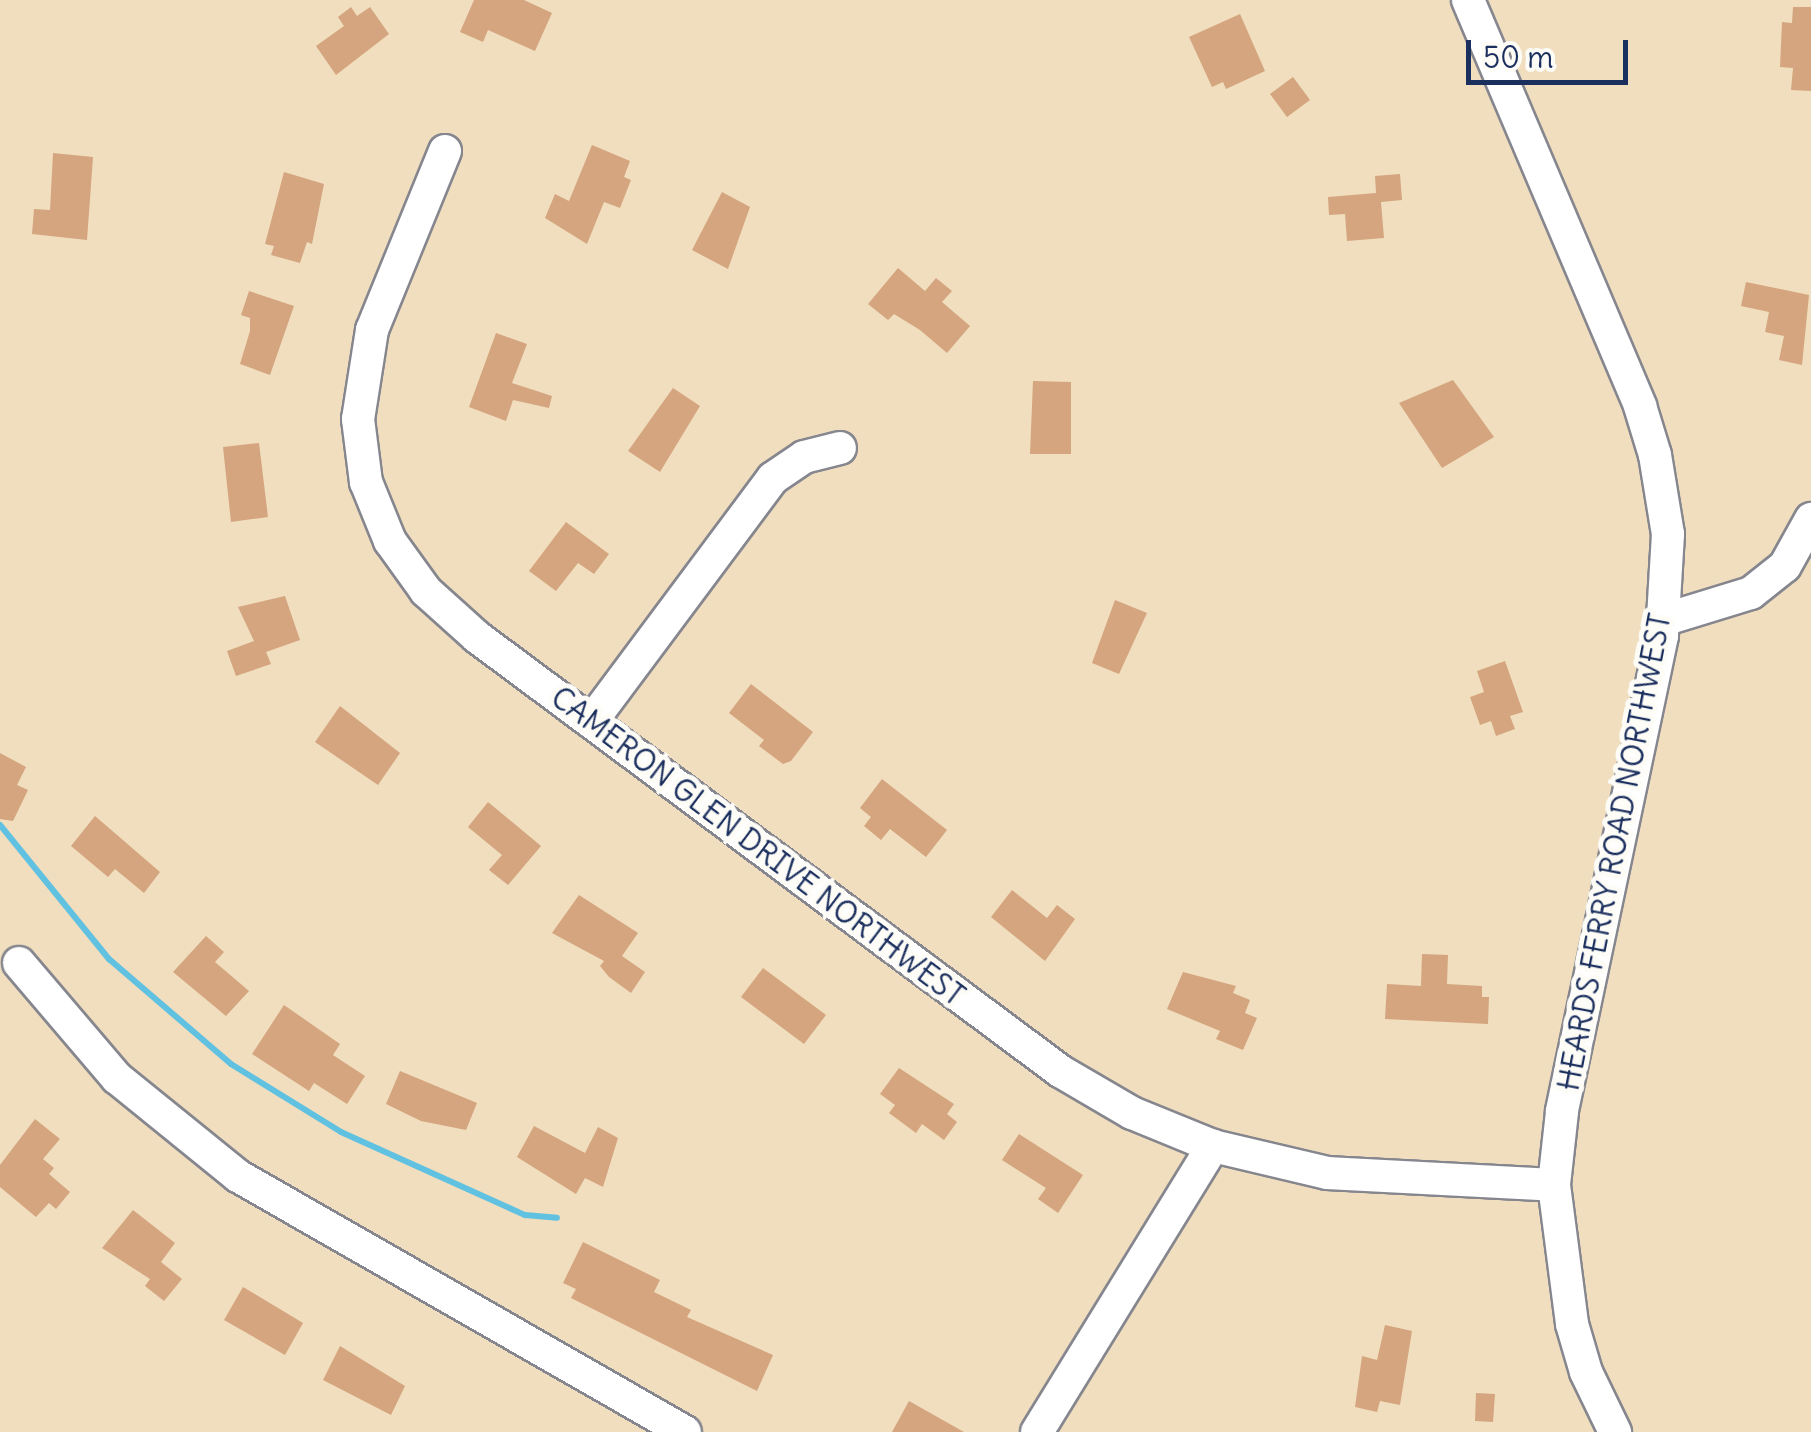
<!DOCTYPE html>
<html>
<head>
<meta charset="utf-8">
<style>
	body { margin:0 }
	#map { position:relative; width:1811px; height:1432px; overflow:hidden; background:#f0debf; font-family:Delius,sans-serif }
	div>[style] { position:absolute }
	.stream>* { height:6px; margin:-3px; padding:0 3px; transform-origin:3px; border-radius:3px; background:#61c1e0 }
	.building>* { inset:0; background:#d4a57e }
	.roads { filter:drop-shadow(2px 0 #86868e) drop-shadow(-2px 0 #86868e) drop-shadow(0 2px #86868e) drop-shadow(0 -2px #86868e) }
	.minor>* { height:32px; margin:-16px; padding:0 16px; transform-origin:16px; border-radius:16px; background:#fff }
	span { translate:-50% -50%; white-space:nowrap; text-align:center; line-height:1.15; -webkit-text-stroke:10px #fdfcf7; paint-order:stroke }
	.street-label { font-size:30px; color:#1b2f5e }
	.scale { position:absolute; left:1466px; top:40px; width:162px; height:45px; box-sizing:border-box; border:5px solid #1b2f5e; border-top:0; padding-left:12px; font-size:30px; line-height:35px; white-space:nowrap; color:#1b2f5e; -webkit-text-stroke:8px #fdfcf7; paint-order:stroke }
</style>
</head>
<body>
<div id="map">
	<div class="stream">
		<div style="left:0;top:825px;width:173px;rotate:50.9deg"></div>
		<div style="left:109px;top:959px;width:161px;rotate:40.7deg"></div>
		<div style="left:231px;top:1064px;width:129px;rotate:31.7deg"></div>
		<div style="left:341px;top:1132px;width:202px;rotate:24.3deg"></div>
		<div style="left:525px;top:1215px;width:32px;rotate:5deg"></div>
	</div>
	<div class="building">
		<div style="clip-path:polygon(474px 0,524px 0,552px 13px,535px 51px,488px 30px,483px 42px,460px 32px)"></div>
		<div style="clip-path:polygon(351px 7px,357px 16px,370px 7px,389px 34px,336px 75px,316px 46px,344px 26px,338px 17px)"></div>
		<div style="clip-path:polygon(1793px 7px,1811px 7px,1811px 91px,1791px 90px,1793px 68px,1780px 67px,1782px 22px,1792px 23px)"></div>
		<div style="clip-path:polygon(1240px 14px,1265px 71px,1226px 89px,1223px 82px,1212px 87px,1189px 37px)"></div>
		<div style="clip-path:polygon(1293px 77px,1310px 100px,1287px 117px,1270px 94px)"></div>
		<div style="clip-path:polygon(592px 145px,630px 161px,624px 177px,631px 180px,620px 208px,604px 202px,587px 244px,545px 218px,555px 194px,569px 201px)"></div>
		<div style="clip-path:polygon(53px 153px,93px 157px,87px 240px,32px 234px,34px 209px,50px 210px)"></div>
		<div style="clip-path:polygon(284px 172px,324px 184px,312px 244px,307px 242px,300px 263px,271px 255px,274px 246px,265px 244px)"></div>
		<div style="clip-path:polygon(1400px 174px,1402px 200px,1381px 202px,1384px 238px,1347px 241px,1345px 214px,1329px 215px,1328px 197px,1376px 193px,1375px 176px)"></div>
		<div style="clip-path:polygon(722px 192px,750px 207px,728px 269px,692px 250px)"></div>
		<div style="clip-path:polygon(898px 268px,925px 291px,936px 278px,952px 291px,942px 302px,970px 326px,947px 353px,920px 330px,894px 314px,888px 320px,868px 304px)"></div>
		<div style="clip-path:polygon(1746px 282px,1809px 295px,1802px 365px,1779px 360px,1784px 336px,1765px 332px,1769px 312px,1741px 306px)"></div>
		<div style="clip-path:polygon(249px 291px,294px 306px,270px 375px,240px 364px,250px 331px,250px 318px,241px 315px)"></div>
		<div style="clip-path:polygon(496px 333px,527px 344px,512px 383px,552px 396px,549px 408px,513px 400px,506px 421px,469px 407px)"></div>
		<div style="clip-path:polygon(1453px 380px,1494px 437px,1442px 468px,1399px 403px)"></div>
		<div style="clip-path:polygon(1033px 381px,1071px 382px,1071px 454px,1030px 454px)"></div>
		<div style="clip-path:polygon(673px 388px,700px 406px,660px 472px,628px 451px)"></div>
		<div style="clip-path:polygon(259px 443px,268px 517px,231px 522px,223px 447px)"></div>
		<div style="clip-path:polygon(566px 522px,609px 554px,594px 574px,578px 563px,556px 591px,529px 571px)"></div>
		<div style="clip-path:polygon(285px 596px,300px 640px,266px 652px,271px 664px,236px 676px,227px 651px,254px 641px,238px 607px)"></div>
		<div style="clip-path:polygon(1115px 600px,1147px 613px,1119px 674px,1092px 663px)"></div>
		<div style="clip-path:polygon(1505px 661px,1523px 712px,1510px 716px,1515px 729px,1496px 736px,1491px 721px,1480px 725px,1470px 697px,1484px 692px,1477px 671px)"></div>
		<div style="clip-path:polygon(751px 684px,813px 732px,791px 761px,783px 764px,759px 746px,764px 740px,729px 713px)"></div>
		<div style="clip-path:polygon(340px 706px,400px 753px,378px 785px,315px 742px)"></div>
		<div style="clip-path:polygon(0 753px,26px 767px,17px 785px,28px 790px,13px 821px,0 819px)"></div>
		<div style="clip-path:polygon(882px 779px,947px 830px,926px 857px,890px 829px,881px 840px,864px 826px,871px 817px,860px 808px)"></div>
		<div style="clip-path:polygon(488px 802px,541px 846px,508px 885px,489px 870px,502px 855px,468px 827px)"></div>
		<div style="clip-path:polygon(95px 816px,160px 872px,144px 893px,115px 869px,108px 877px,71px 846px)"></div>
		<div style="clip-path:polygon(1012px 890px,1047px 918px,1057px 905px,1075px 919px,1045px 961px,991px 917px)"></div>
		<div style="clip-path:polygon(579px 895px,638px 933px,622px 956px,645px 972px,631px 993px,609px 977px,600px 966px,604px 961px,552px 933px)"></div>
		<div style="clip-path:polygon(206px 936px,224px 952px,215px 962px,249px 991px,226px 1016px,173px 972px)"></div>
		<div style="clip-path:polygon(1422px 954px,1448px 955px,1447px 984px,1482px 986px,1482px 997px,1489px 997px,1488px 1024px,1385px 1019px,1387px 984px,1421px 986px)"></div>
		<div style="clip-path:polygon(763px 968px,826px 1015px,804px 1044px,741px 997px)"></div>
		<div style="clip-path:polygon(1183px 972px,1236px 986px,1233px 993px,1250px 1000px,1245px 1013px,1257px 1018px,1243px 1050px,1216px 1039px,1220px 1031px,1167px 1009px)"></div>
		<div style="clip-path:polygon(284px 1005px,340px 1044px,333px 1055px,365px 1076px,347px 1104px,314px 1083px,309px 1091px,252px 1054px)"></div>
		<div style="clip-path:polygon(899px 1068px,954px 1104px,947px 1114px,957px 1122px,944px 1140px,922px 1124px,916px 1133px,889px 1113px,895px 1105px,880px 1094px)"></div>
		<div style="clip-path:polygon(400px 1071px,477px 1103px,466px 1130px,421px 1121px,386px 1104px)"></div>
		<div style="clip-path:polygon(35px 1119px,60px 1139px,43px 1159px,54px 1168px,49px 1174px,70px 1192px,56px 1209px,49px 1203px,36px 1217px,0 1187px,0 1165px)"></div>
		<div style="clip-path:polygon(534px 1126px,585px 1153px,598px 1127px,618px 1138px,603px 1187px,585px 1178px,576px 1194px,517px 1157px)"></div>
		<div style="clip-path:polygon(1019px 1134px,1083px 1175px,1058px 1213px,1038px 1199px,1046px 1188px,1002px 1160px)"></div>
		<div style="clip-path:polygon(133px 1210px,175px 1243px,161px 1262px,182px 1279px,164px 1301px,145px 1286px,150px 1279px,102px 1248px)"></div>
		<div style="clip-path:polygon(583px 1242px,660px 1280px,654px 1292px,691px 1310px,687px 1317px,773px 1355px,757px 1391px,571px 1298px,576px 1289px,563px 1283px)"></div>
		<div style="clip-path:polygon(243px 1287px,303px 1323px,285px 1355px,224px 1320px)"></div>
		<div style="clip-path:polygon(1385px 1325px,1412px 1331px,1400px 1405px,1380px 1401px,1377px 1412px,1355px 1407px,1362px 1356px,1377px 1360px)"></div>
		<div style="clip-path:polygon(340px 1346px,405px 1386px,391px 1415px,323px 1380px)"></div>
		<div style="clip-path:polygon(1476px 1393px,1495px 1394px,1493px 1422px,1475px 1421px)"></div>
		<div style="clip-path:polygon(909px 1401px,964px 1432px,892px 1432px)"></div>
	</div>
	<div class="roads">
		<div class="minor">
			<div style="left:1468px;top:0;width:441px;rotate:67deg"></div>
			<div style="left:1640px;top:406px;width:51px;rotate:73deg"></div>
			<div style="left:1655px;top:455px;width:80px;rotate:80.7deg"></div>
			<div style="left:1668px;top:534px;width:102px;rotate:93.4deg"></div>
			<div style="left:1662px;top:636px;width:486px;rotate:101.9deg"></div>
			<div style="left:1562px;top:1112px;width:73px;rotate:96.3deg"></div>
			<div style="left:1554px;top:1185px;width:140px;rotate:82.6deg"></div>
			<div style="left:1572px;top:1324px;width:50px;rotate:73.7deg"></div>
			<div style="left:1586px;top:1372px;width:67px;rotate:64.2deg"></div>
			<div style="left:445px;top:151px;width:193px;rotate:112.2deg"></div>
			<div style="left:372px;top:330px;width:90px;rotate:98.9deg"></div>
			<div style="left:358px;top:419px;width:64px;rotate:82.8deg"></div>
			<div style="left:366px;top:482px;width:64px;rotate:67.9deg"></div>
			<div style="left:390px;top:541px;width:62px;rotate:54.2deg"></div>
			<div style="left:426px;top:591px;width:69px;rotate:42deg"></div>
			<div style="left:477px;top:637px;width:727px;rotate:36.66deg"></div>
			<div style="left:1060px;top:1071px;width:83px;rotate:30.3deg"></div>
			<div style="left:1132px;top:1113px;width:87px;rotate:22.2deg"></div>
			<div style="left:1213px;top:1146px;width:117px;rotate:13.3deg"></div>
			<div style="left:1327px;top:1173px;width:227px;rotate:3deg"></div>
			<div style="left:1663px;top:620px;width:92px;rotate:-17.1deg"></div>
			<div style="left:1751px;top:593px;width:43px;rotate:-38.5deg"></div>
			<div style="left:1785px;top:566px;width:54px;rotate:-61deg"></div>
			<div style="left:591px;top:722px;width:304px;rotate:-53.3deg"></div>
			<div style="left:773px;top:478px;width:37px;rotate:-34deg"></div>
			<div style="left:804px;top:457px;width:37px;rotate:-14deg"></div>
			<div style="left:19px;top:963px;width:151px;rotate:49.6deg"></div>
			<div style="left:117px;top:1078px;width:156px;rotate:39deg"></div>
			<div style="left:238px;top:1176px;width:515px;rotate:29.8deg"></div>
			<div style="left:1037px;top:1432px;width:336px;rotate:-58.4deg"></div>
		</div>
	</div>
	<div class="street-label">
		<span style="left:758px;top:846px;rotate:37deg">CAMERON GLEN DRIVE NORTHWEST</span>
		<span style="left:1614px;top:852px;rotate:-79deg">HEARDS FERRY ROAD NORTHWEST</span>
	</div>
	<div class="scale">50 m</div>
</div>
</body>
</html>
